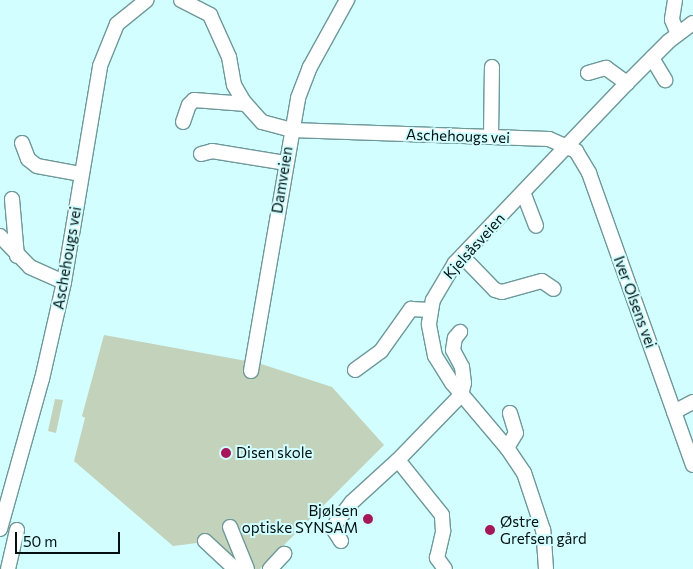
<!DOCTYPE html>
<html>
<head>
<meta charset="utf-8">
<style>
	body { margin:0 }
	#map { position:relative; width:693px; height:569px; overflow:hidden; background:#d2feff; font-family:Commissioner,sans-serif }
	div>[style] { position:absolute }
	.green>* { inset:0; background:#c3d2ba }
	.roads { filter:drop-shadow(1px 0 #6e9899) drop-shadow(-1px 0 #6e9899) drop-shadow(0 1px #6e9899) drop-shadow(0 -1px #6e9899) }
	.minor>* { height:14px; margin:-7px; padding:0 7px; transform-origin:7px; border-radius:7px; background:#fff }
	.dots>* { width:14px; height:14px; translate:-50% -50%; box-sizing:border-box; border:2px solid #d2feff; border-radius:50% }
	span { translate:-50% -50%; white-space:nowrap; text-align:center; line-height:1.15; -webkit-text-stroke:4px #d2feff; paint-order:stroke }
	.street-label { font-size:15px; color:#021011 }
	.poi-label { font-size:15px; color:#021011 }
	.left { translate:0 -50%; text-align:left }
	.right { translate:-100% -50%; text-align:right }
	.scale { position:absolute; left:15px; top:532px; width:105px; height:22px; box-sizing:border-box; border:2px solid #021011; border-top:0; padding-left:6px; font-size:15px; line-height:18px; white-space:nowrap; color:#021011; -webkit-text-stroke:4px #d2feff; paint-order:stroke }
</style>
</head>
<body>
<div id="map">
	<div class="green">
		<div style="clip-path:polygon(104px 335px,258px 363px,332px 387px,384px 445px,260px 569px,226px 569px,197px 543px,173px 546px,74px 461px,85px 418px,82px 416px)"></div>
		<div style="clip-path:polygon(55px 399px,63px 400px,56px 433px,48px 431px)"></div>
	</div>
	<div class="roads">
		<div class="minor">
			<div style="left:181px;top:0;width:33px;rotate:27deg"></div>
			<div style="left:210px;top:15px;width:46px;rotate:65.7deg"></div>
			<div style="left:229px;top:57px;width:28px;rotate:80deg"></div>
			<div style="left:234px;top:85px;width:20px;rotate:60deg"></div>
			<div style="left:244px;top:102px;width:27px;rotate:48deg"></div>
			<div style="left:262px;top:122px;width:30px;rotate:15deg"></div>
			<div style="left:291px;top:130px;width:258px;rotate:2deg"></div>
			<div style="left:549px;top:139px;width:30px;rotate:24deg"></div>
			<div style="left:576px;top:151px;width:26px;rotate:59deg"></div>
			<div style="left:589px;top:173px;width:310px;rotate:70.4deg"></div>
			<div style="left:675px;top:0;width:20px;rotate:99deg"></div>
			<div style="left:672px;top:20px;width:15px;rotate:67deg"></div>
			<div style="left:652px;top:58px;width:26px;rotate:59deg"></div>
			<div style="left:588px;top:73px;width:19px;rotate:-16deg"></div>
			<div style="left:606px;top:68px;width:26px;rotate:36deg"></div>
			<div style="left:183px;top:122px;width:18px;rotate:-71deg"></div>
			<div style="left:189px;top:105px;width:7px;rotate:-45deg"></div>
			<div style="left:194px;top:100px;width:52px;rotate:4.4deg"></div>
			<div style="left:491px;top:137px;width:70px;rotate:-89.2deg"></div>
			<div style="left:22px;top:143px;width:17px;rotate:69deg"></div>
			<div style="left:28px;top:159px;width:11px;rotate:38deg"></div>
			<div style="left:37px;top:166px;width:45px;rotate:10.3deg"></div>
			<div style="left:201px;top:154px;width:11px;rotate:-15deg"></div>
			<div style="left:212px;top:151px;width:74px;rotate:9.3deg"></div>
			<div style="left:523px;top:192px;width:36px;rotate:69deg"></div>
			<div style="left:12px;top:199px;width:57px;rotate:85deg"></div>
			<div style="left:0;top:236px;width:43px;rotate:45.9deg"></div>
			<div style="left:30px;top:267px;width:37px;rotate:24deg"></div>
			<div style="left:462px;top:256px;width:47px;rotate:45.9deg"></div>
			<div style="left:495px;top:290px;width:7px;rotate:16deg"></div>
			<div style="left:502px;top:292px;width:41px;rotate:-15.4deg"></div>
			<div style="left:542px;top:281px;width:14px;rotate:34deg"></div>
			<div style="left:355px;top:370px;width:32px;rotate:-36deg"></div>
			<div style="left:381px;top:351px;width:52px;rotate:-54.5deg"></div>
			<div style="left:411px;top:309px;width:19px;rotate:3deg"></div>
			<div style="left:251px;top:371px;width:277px;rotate:-80.2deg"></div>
			<div style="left:298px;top:98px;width:33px;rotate:-69deg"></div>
			<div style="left:310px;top:67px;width:77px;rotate:-61.1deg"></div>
			<div style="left:674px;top:412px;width:21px;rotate:-28deg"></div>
			<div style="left:507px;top:448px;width:17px;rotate:-59deg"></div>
			<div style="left:516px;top:433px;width:21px;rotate:-107deg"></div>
			<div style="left:230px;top:527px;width:45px;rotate:68deg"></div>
			<div style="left:0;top:529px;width:156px;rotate:-74.4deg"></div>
			<div style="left:42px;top:379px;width:99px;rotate:-77.2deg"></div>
			<div style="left:64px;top:282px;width:219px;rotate:-80.5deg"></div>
			<div style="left:100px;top:66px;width:45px;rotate:-68deg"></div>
			<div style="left:117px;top:24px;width:38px;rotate:-39deg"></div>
			<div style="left:205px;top:541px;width:41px;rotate:43deg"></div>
			<div style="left:341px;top:541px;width:13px;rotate:-122deg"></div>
			<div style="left:334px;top:530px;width:7px;rotate:-74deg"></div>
			<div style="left:336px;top:523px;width:26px;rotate:-53deg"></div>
			<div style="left:352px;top:502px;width:62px;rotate:-42.4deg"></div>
			<div style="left:8px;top:569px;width:40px;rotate:-77deg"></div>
			<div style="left:270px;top:569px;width:21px;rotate:-47deg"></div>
			<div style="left:445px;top:569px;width:14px;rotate:-126deg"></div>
			<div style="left:437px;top:558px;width:28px;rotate:-77deg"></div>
			<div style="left:443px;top:531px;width:16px;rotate:-94deg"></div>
			<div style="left:442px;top:515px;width:70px;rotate:-128.7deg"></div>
			<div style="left:398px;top:460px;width:91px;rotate:-45.9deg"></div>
			<div style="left:461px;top:395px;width:12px;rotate:-76deg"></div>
			<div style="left:464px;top:383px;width:16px;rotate:-97deg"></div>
			<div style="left:462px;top:367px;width:19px;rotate:-118deg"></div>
			<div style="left:453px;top:350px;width:12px;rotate:-81deg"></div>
			<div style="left:455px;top:338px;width:8px;rotate:-50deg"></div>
			<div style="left:546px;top:569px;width:39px;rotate:-94deg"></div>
			<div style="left:543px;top:530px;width:60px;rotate:-108.4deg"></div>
			<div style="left:524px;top:473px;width:30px;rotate:-124deg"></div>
			<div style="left:507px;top:448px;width:85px;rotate:-130.2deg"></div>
			<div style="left:452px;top:383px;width:32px;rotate:-122deg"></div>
			<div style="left:435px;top:356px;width:33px;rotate:-101deg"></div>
			<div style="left:429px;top:324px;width:24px;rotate:-81deg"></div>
			<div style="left:433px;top:300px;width:43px;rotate:-59.3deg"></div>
			<div style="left:455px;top:263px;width:249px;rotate:-46.3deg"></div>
			<div style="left:627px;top:83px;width:59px;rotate:-45deg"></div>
			<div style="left:669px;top:41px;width:30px;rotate:-37deg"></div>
		</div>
	</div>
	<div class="dots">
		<div style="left:226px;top:453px;background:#a61759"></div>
		<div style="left:368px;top:519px;background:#a61759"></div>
		<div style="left:490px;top:530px;background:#a61759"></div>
	</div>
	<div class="street-label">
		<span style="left:458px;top:136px;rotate:2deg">Aschehougs vei</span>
		<span style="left:282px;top:180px;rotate:-81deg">Damveien</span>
		<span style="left:474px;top:246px;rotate:-48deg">Kjelsåsveien</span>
		<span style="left:67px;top:258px;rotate:-80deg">Aschehougs vei</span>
		<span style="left:635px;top:302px;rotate:70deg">Iver Olsens vei</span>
	</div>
	<div class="poi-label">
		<span class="left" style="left:236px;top:453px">Disen skole</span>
		<span class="right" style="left:358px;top:519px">Bjølsen<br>optiske SYNSAM</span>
		<span class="left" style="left:500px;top:530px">Østre<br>Grefsen gård</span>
	</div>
	<div class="scale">50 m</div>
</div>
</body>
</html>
